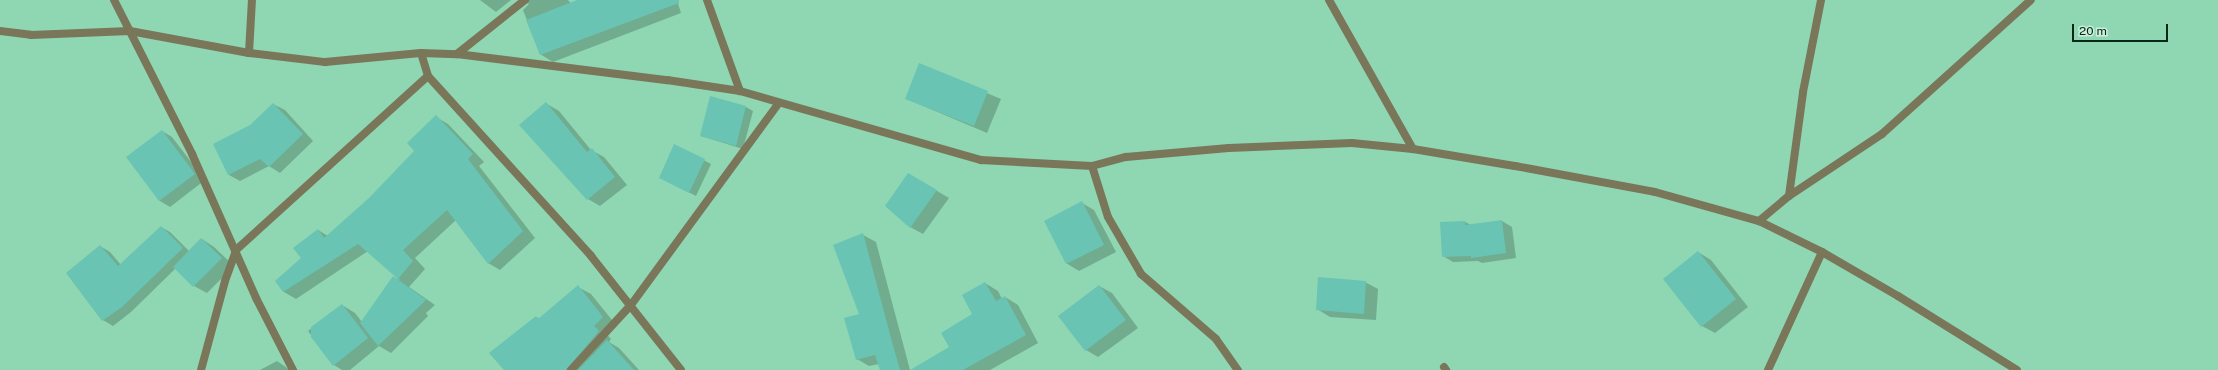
<!DOCTYPE html>
<html>
<head>
<meta charset="utf-8">
<style>
	body { margin:0 }
	#map { position:relative; width:2218px; height:370px; overflow:hidden; background:#8ed7b2; font-family:"Public Sans",sans-serif }
	div>[style] { position:absolute }
	.shadow>* { inset:0; background:#0003 }
	.building>* { inset:0; background:#69c4b4 }
	.street>* { height:8px; margin:-4px; padding:0 4px; transform-origin:4px; border-radius:4px; background:#7a765a }
	span { translate:-50% -50%; white-space:nowrap; text-align:center; line-height:1.15; -webkit-text-stroke:3px #ccefdb; paint-order:stroke }
	.scale { position:absolute; left:2072px; top:24px; width:96px; height:18px; box-sizing:border-box; border:2px solid #082719; border-top:0; padding-left:5px; font-size:12px; line-height:14px; white-space:nowrap; color:#082719; -webkit-text-stroke:3px #ccefdb; paint-order:stroke }
</style>
</head>
<body>
<div id="map">
	<div class="shadow">
		<div style="clip-path:polygon(480px 0,511px 0,496px 12px)"></div>
		<div style="clip-path:polygon(521px 0,568px 0,575px 9px,603px 0,677px 0,681px 13px,553px 62px,540px 54px,523px 10px,529px 4px)"></div>
		<div style="clip-path:polygon(920px 65px,1001px 99px,987px 133px,907px 99px)"></div>
		<div style="clip-path:polygon(273px 104px,285px 110px,313px 141px,280px 173px,269px 166px,240px 181px,229px 175px,251px 126px)"></div>
		<div style="clip-path:polygon(547px 104px,559px 111px,591px 150px,604px 157px,627px 185px,600px 206px,588px 199px)"></div>
		<div style="clip-path:polygon(746px 107px,753px 111px,743px 149px,701px 136px)"></div>
		<div style="clip-path:polygon(436px 117px,448px 124px,484px 162px,479px 166px,535px 238px,500px 270px,488px 263px,456px 220px,415px 258px,425px 269px,409px 287px,435px 305px,426px 313px,428px 316px,391px 353px,379px 346px,350px 370px,342px 370px,334px 365px,308px 331px,342px 305px,355px 313px,362px 322px,393px 277px,400px 280px,368px 251px,296px 299px,284px 292px,276px 281px,302px 259px,318px 230px,328px 236px,370px 198px,416px 151px)"></div>
		<div style="clip-path:polygon(162px 131px,172px 137px,205px 180px,170px 207px,160px 201px,127px 157px)"></div>
		<div style="clip-path:polygon(675px 145px,711px 164px,696px 196px,667px 181px)"></div>
		<div style="clip-path:polygon(908px 174px,949px 198px,923px 234px,910px 227px)"></div>
		<div style="clip-path:polygon(1082px 203px,1094px 210px,1116px 252px,1079px 271px,1066px 263px)"></div>
		<div style="clip-path:polygon(1502px 221px,1512px 227px,1516px 258px,1482px 263px,1478px 261px,1453px 262px,1443px 256px,1465px 222px,1471px 225px)"></div>
		<div style="clip-path:polygon(161px 227px,170px 232px,190px 252px,202px 239px,214px 247px,234px 266px,207px 293px,194px 286px,176px 268px,131px 312px,113px 326px,103px 320px,100px 246px,110px 252px,121px 265px)"></div>
		<div style="clip-path:polygon(863px 235px,876px 242px,910px 370px,882px 370px,879px 364px,869px 366px,857px 359px)"></div>
		<div style="clip-path:polygon(1698px 252px,1711px 260px,1748px 307px,1715px 333px,1702px 326px)"></div>
		<div style="clip-path:polygon(1365px 282px,1378px 289px,1376px 320px,1330px 317px,1317px 309px)"></div>
		<div style="clip-path:polygon(985px 283px,998px 291px,1002px 299px,1005px 297px,1018px 305px,1038px 343px,990px 370px,917px 370px,951px 347px,974px 315px)"></div>
		<div style="clip-path:polygon(1099px 286px,1112px 293px,1138px 328px,1098px 357px,1086px 350px)"></div>
		<div style="clip-path:polygon(578px 287px,591px 294px,616px 325px,606px 333px,611px 339px,609px 342px,619px 348px,639px 370px,529px 370px,536px 317px,540px 319px)"></div>
		<div style="clip-path:polygon(277px 361px,290px 370px,260px 370px)"></div>
	</div>
	<div class="building">
		<div style="clip-path:polygon(577px 0,679px 0,679px 3px,540px 55px,526px 20px)"></div>
		<div style="clip-path:polygon(919px 63px,988px 91px,974px 126px,905px 99px)"></div>
		<div style="clip-path:polygon(710px 96px,746px 106px,736px 146px,700px 136px)"></div>
		<div style="clip-path:polygon(546px 102px,587px 152px,592px 148px,615px 177px,587px 200px,519px 125px)"></div>
		<div style="clip-path:polygon(273px 103px,303px 134px,269px 167px,260px 159px,228px 175px,213px 144px,250px 125px)"></div>
		<div style="clip-path:polygon(436px 115px,473px 154px,468px 159px,523px 231px,488px 264px,447px 210px,403px 250px,413px 261px,398px 279px,358px 244px,283px 292px,275px 281px,301px 258px,293px 248px,318px 229px,324px 238px,369px 198px,414px 151px,407px 143px)"></div>
		<div style="clip-path:polygon(162px 130px,195px 174px,159px 201px,126px 157px)"></div>
		<div style="clip-path:polygon(674px 144px,705px 159px,689px 193px,659px 178px)"></div>
		<div style="clip-path:polygon(908px 173px,937px 190px,910px 228px,885px 206px)"></div>
		<div style="clip-path:polygon(1082px 201px,1104px 245px,1066px 264px,1044px 221px)"></div>
		<div style="clip-path:polygon(1502px 220px,1506px 253px,1471px 258px,1471px 256px,1442px 257px,1440px 222px,1465px 221px,1465px 225px)"></div>
		<div style="clip-path:polygon(161px 226px,183px 248px,122px 307px,102px 321px,66px 273px,100px 245px,118px 266px)"></div>
		<div style="clip-path:polygon(863px 233px,894px 349px,900px 370px,880px 370px,875px 355px,856px 360px,844px 318px,859px 314px,833px 245px)"></div>
		<div style="clip-path:polygon(201px 238px,222px 258px,193px 287px,173px 267px)"></div>
		<div style="clip-path:polygon(1698px 251px,1736px 299px,1701px 327px,1663px 279px)"></div>
		<div style="clip-path:polygon(393px 276px,426px 300px,378px 346px,360px 323px)"></div>
		<div style="clip-path:polygon(1318px 277px,1366px 281px,1364px 314px,1316px 310px)"></div>
		<div style="clip-path:polygon(985px 282px,996px 301px,1005px 296px,1026px 335px,963px 370px,910px 370px,949px 347px,941px 333px,972px 314px,962px 295px)"></div>
		<div style="clip-path:polygon(578px 285px,603px 317px,594px 326px,599px 331px,566px 370px,504px 370px,489px 353px,536px 316px,538px 319px)"></div>
		<div style="clip-path:polygon(1099px 285px,1126px 320px,1085px 351px,1058px 316px)"></div>
		<div style="clip-path:polygon(342px 304px,368px 338px,333px 366px,311px 337px,311px 327px)"></div>
		<div style="clip-path:polygon(607px 340px,634px 370px,578px 370px)"></div>
	</div>
	<div class="street">
		<div style="left:114px;top:0;width:173px;rotate:63.1deg"></div>
		<div style="left:192px;top:154px;width:158px;rotate:66deg"></div>
		<div style="left:256px;top:298px;width:81px;rotate:62.8deg"></div>
		<div style="left:707px;top:0;width:97px;rotate:70.1deg"></div>
		<div style="left:1329px;top:0;width:171px;rotate:60.6deg"></div>
		<div style="left:0;top:31px;width:31px;rotate:7deg"></div>
		<div style="left:31px;top:35px;width:99px;rotate:-2.3deg"></div>
		<div style="left:130px;top:31px;width:121px;rotate:10.5deg"></div>
		<div style="left:249px;top:53px;width:77px;rotate:6.8deg"></div>
		<div style="left:325px;top:62px;width:96px;rotate:-5.4deg"></div>
		<div style="left:421px;top:53px;width:36px;rotate:2deg"></div>
		<div style="left:457px;top:54px;width:212px;rotate:7.1deg"></div>
		<div style="left:667px;top:80px;width:74px;rotate:8.6deg"></div>
		<div style="left:740px;top:91px;width:251px;rotate:16deg"></div>
		<div style="left:981px;top:160px;width:111px;rotate:3.1deg"></div>
		<div style="left:1092px;top:166px;width:35px;rotate:-15deg"></div>
		<div style="left:1126px;top:157px;width:103px;rotate:-5deg"></div>
		<div style="left:1229px;top:148px;width:123px;rotate:-2.3deg"></div>
		<div style="left:1352px;top:143px;width:61px;rotate:5.6deg"></div>
		<div style="left:1413px;top:149px;width:103px;rotate:9.5deg"></div>
		<div style="left:1515px;top:166px;width:142px;rotate:10.5deg"></div>
		<div style="left:1655px;top:192px;width:108px;rotate:15.6deg"></div>
		<div style="left:1759px;top:221px;width:70px;rotate:26.2deg"></div>
		<div style="left:1822px;top:252px;width:88px;rotate:30.1deg"></div>
		<div style="left:1898px;top:296px;width:140px;rotate:31.9deg"></div>
		<div style="left:249px;top:53px;width:53px;rotate:-86.8deg"></div>
		<div style="left:421px;top:53px;width:24px;rotate:73deg"></div>
		<div style="left:428px;top:76px;width:243px;rotate:47.8deg"></div>
		<div style="left:591px;top:256px;width:145px;rotate:51.7deg"></div>
		<div style="left:457px;top:54px;width:87px;rotate:-38.5deg"></div>
		<div style="left:1092px;top:166px;width:53px;rotate:72.6deg"></div>
		<div style="left:1108px;top:217px;width:66px;rotate:59.9deg"></div>
		<div style="left:1141px;top:274px;width:99px;rotate:40.9deg"></div>
		<div style="left:1216px;top:339px;width:38px;rotate:55deg"></div>
		<div style="left:1789px;top:196px;width:105px;rotate:-82.3deg"></div>
		<div style="left:1803px;top:92px;width:94px;rotate:-78.9deg"></div>
		<div style="left:1759px;top:221px;width:39px;rotate:-40deg"></div>
		<div style="left:1789px;top:196px;width:112px;rotate:-33.7deg"></div>
		<div style="left:1882px;top:134px;width:200px;rotate:-42deg"></div>
		<div style="left:1444px;top:367px;width:4px;rotate:56deg"></div>
		<div style="left:201px;top:370px;width:92px;rotate:-74.9deg"></div>
		<div style="left:225px;top:281px;width:33px;rotate:-70deg"></div>
		<div style="left:236px;top:250px;width:259px;rotate:-42.2deg"></div>
		<div style="left:571px;top:370px;width:88px;rotate:-47.3deg"></div>
		<div style="left:631px;top:305px;width:250px;rotate:-53.8deg"></div>
		<div style="left:1768px;top:370px;width:130px;rotate:-65.4deg"></div>
	</div>
	<div class="scale">20 m</div>
</div>
</body>
</html>
